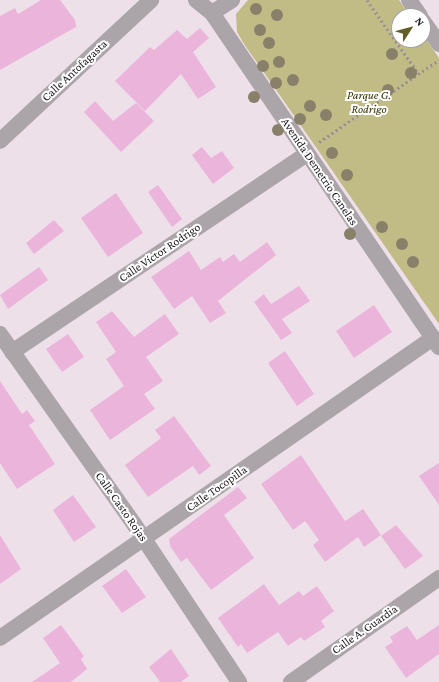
<!DOCTYPE html>
<html>
<head>
<meta charset="utf-8">
<style>
	body { margin:0 }
	#map { position:relative; width:439px; height:682px; overflow:hidden; background:#eee0e9; font-family:"Crimson Pro",serif }
	div>[style] { position:absolute }
	.green>* { inset:0; background:#c1bc86 }
	.building>* { inset:0; background:#ebb5db }
	.path>* { height:2.5px; margin-top:-1.25px; transform-origin:0; background:repeating-linear-gradient(90deg,#988e95 0 2px,transparent 0 5px) }
	.street>* { height:16px; margin:-8px; padding:0 8px; transform-origin:8px; border-radius:8px; background:#aba5a9 }
	.trees>* { width:12px; height:12px; margin:-6px; border-radius:50%; background:#898069 }
	span { translate:-50% -50%; white-space:nowrap; text-align:center; line-height:1.15; -webkit-text-stroke:4px #fff; paint-order:stroke }
	.street-label { font-size:12px; color:#1c171b }
	.park-label { font-size:12px; color:#363100; font-style:italic }
	.north { position:absolute; left:391px; top:8px; width:40px; height:40px; box-sizing:border-box; background:#fff; border:1px solid #a4a2a4; border-radius:50%; rotate:54deg; font-size:11px; font-weight:700; line-height:16px; text-align:center; color:#1c171b }
	.north::after { content:''; display:block; margin:auto; width:14px; height:18px; background:#625d29; clip-path:polygon(50% 0,100% 100%,50% 72%,0 100%) }
</style>
</head>
<body>
<div id="map">
	<div class="green">
		<div style="clip-path:polygon(248px 0,399px 0,410px 16px,399px 16px,399px 40px,423px 40px,423px 35px,439px 58px,439px 324px,244px 44px,237px 32px,236px 14px)"></div>
	</div>
	<div class="building">
		<div style="clip-path:polygon(41px 0,60px 0,75px 20px,76px 27px,0 70px,0 16px,15px 8px,18px 14px)"></div>
		<div style="clip-path:polygon(200px 28px,209px 38px,193px 52px,216px 87px,198px 99px,181px 74px,145px 111px,115px 81px,150px 47px,154px 50px,177px 30px,187px 39px)"></div>
		<div style="clip-path:polygon(95px 101px,113px 121px,136px 103px,154px 121px,121px 152px,84px 112px)"></div>
		<div style="clip-path:polygon(202px 147px,211px 158px,222px 151px,234px 168px,213px 184px,192px 155px)"></div>
		<div style="clip-path:polygon(158px 185px,182px 219px,172px 227px,148px 192px)"></div>
		<div style="clip-path:polygon(116px 193px,143px 233px,108px 257px,81px 218px)"></div>
		<div style="clip-path:polygon(54px 220px,64px 231px,34px 254px,26px 243px)"></div>
		<div style="clip-path:polygon(267px 242px,276px 255px,218px 301px,226px 313px,210px 323px,192px 296px,174px 309px,151px 277px,189px 251px,201px 270px,220px 257px,223px 262px,234px 254px,240px 262px)"></div>
		<div style="clip-path:polygon(39px 267px,48px 280px,8px 309px,0 295px)"></div>
		<div style="clip-path:polygon(299px 286px,310px 301px,282px 319px,292px 333px,281px 340px,254px 302px,264px 294px,271px 304px)"></div>
		<div style="clip-path:polygon(374px 305px,392px 332px,354px 358px,336px 331px)"></div>
		<div style="clip-path:polygon(112px 311px,134px 337px,165px 314px,179px 334px,146px 357px,163px 381px,144px 394px,155px 409px,110px 440px,90px 410px,124px 386px,106px 359px,116px 352px,96px 322px)"></div>
		<div style="clip-path:polygon(68px 334px,84px 357px,62px 372px,46px 349px)"></div>
		<div style="clip-path:polygon(285px 351px,314px 394px,297px 406px,268px 363px)"></div>
		<div style="clip-path:polygon(0 381px,22px 414px,27px 410px,35px 421px,29px 425px,55px 464px,17px 489px,0 463px)"></div>
		<div style="clip-path:polygon(174px 416px,211px 466px,199px 475px,193px 466px,148px 497px,125px 465px,161px 438px,155px 430px)"></div>
		<div style="clip-path:polygon(301px 455px,345px 521px,363px 509px,381px 535px,364px 547px,358px 537px,325px 562px,313px 545px,319px 540px,305px 521px,293px 530px,261px 484px)"></div>
		<div style="clip-path:polygon(439px 463px,439px 505px,419px 476px)"></div>
		<div style="clip-path:polygon(238px 487px,247px 498px,224px 515px,254px 558px,211px 590px,187px 558px,181px 562px,170px 546px,169px 539px)"></div>
		<div style="clip-path:polygon(73px 495px,96px 527px,74px 542px,53px 510px)"></div>
		<div style="clip-path:polygon(396px 525px,423px 556px,405px 569px,381px 536px)"></div>
		<div style="clip-path:polygon(0 535px,21px 569px,0 584px)"></div>
		<div style="clip-path:polygon(126px 569px,146px 597px,122px 613px,102px 586px)"></div>
		<div style="clip-path:polygon(264px 584px,279px 605px,299px 591px,303px 596px,317px 586px,334px 611px,321px 621px,325px 627px,304px 641px,301px 637px,288px 646px,278px 632px,247px 653px,241px 644px,238px 647px,218px 618px)"></div>
		<div style="clip-path:polygon(61px 625px,84px 656px,81px 659px,87px 669px,71px 682px,32px 682px,60px 663px,43px 638px)"></div>
		<div style="clip-path:polygon(439px 625px,439px 654px,406px 678px,385px 647px,393px 642px,390px 637px,407px 626px,417px 640px)"></div>
		<div style="clip-path:polygon(171px 649px,189px 676px,181px 682px,160px 682px,149px 667px)"></div>
	</div>
	<div class="path">
		<div style="left:367px;top:0;width:90px;rotate:54.9deg"></div>
		<div style="left:319px;top:142px;width:142px;rotate:-34.4deg"></div>
	</div>
	<div class="street">
		<div style="left:196px;top:0;width:21px;rotate:39deg"></div>
		<div style="left:212px;top:13px;width:404px;rotate:55.8deg"></div>
		<div style="left:409px;top:0;width:19px;rotate:55deg"></div>
		<div style="left:212px;top:13px;width:24px;rotate:-33deg"></div>
		<div style="left:423px;top:21px;width:28px;rotate:55deg"></div>
		<div style="left:0;top:141px;width:207px;rotate:-43deg"></div>
		<div style="left:0;top:334px;width:232px;rotate:54.8deg"></div>
		<div style="left:134px;top:524px;width:190px;rotate:56.4deg"></div>
		<div style="left:12px;top:352px;width:355px;rotate:-33.9deg"></div>
		<div style="left:0;top:638px;width:527px;rotate:-34.72deg"></div>
		<div style="left:291px;top:682px;width:181px;rotate:-35.1deg"></div>
	</div>
	<div class="trees">
		<div style="left:256px;top:9px"></div>
		<div style="left:277px;top:15px"></div>
		<div style="left:260px;top:30px"></div>
		<div style="left:269px;top:43px"></div>
		<div style="left:392px;top:54px"></div>
		<div style="left:279px;top:62px"></div>
		<div style="left:263px;top:66px"></div>
		<div style="left:411px;top:73px"></div>
		<div style="left:293px;top:80px"></div>
		<div style="left:276px;top:83px"></div>
		<div style="left:388px;top:90px"></div>
		<div style="left:254px;top:97px"></div>
		<div style="left:310px;top:106px"></div>
		<div style="left:326px;top:115px"></div>
		<div style="left:300px;top:119px"></div>
		<div style="left:278px;top:130px"></div>
		<div style="left:332px;top:153px"></div>
		<div style="left:347px;top:175px"></div>
		<div style="left:382px;top:227px"></div>
		<div style="left:350px;top:234px"></div>
		<div style="left:402px;top:244px"></div>
		<div style="left:413px;top:262px"></div>
	</div>
	<div class="street-label">
		<span style="left:75px;top:71px;rotate:-43deg">Calle Antofagasta</span>
		<span style="left:319px;top:172px;rotate:56deg">Avenida Demetrio Canelas</span>
		<span style="left:160px;top:253px;rotate:-34deg">Calle Víctor Rodrigo</span>
		<span style="left:217px;top:489px;rotate:-35deg">Calle Tocopilla</span>
		<span style="left:121px;top:507px;rotate:55deg">Calle Casto Rojas</span>
		<span style="left:365px;top:630px;rotate:-35deg">Calle A. Guardia</span>
	</div>
	<div class="park-label">
		<span style="left:369px;top:103px">Parque G.<br>Rodrigo</span>
	</div>
	<div class="north">N</div>
</div>
</body>
</html>
